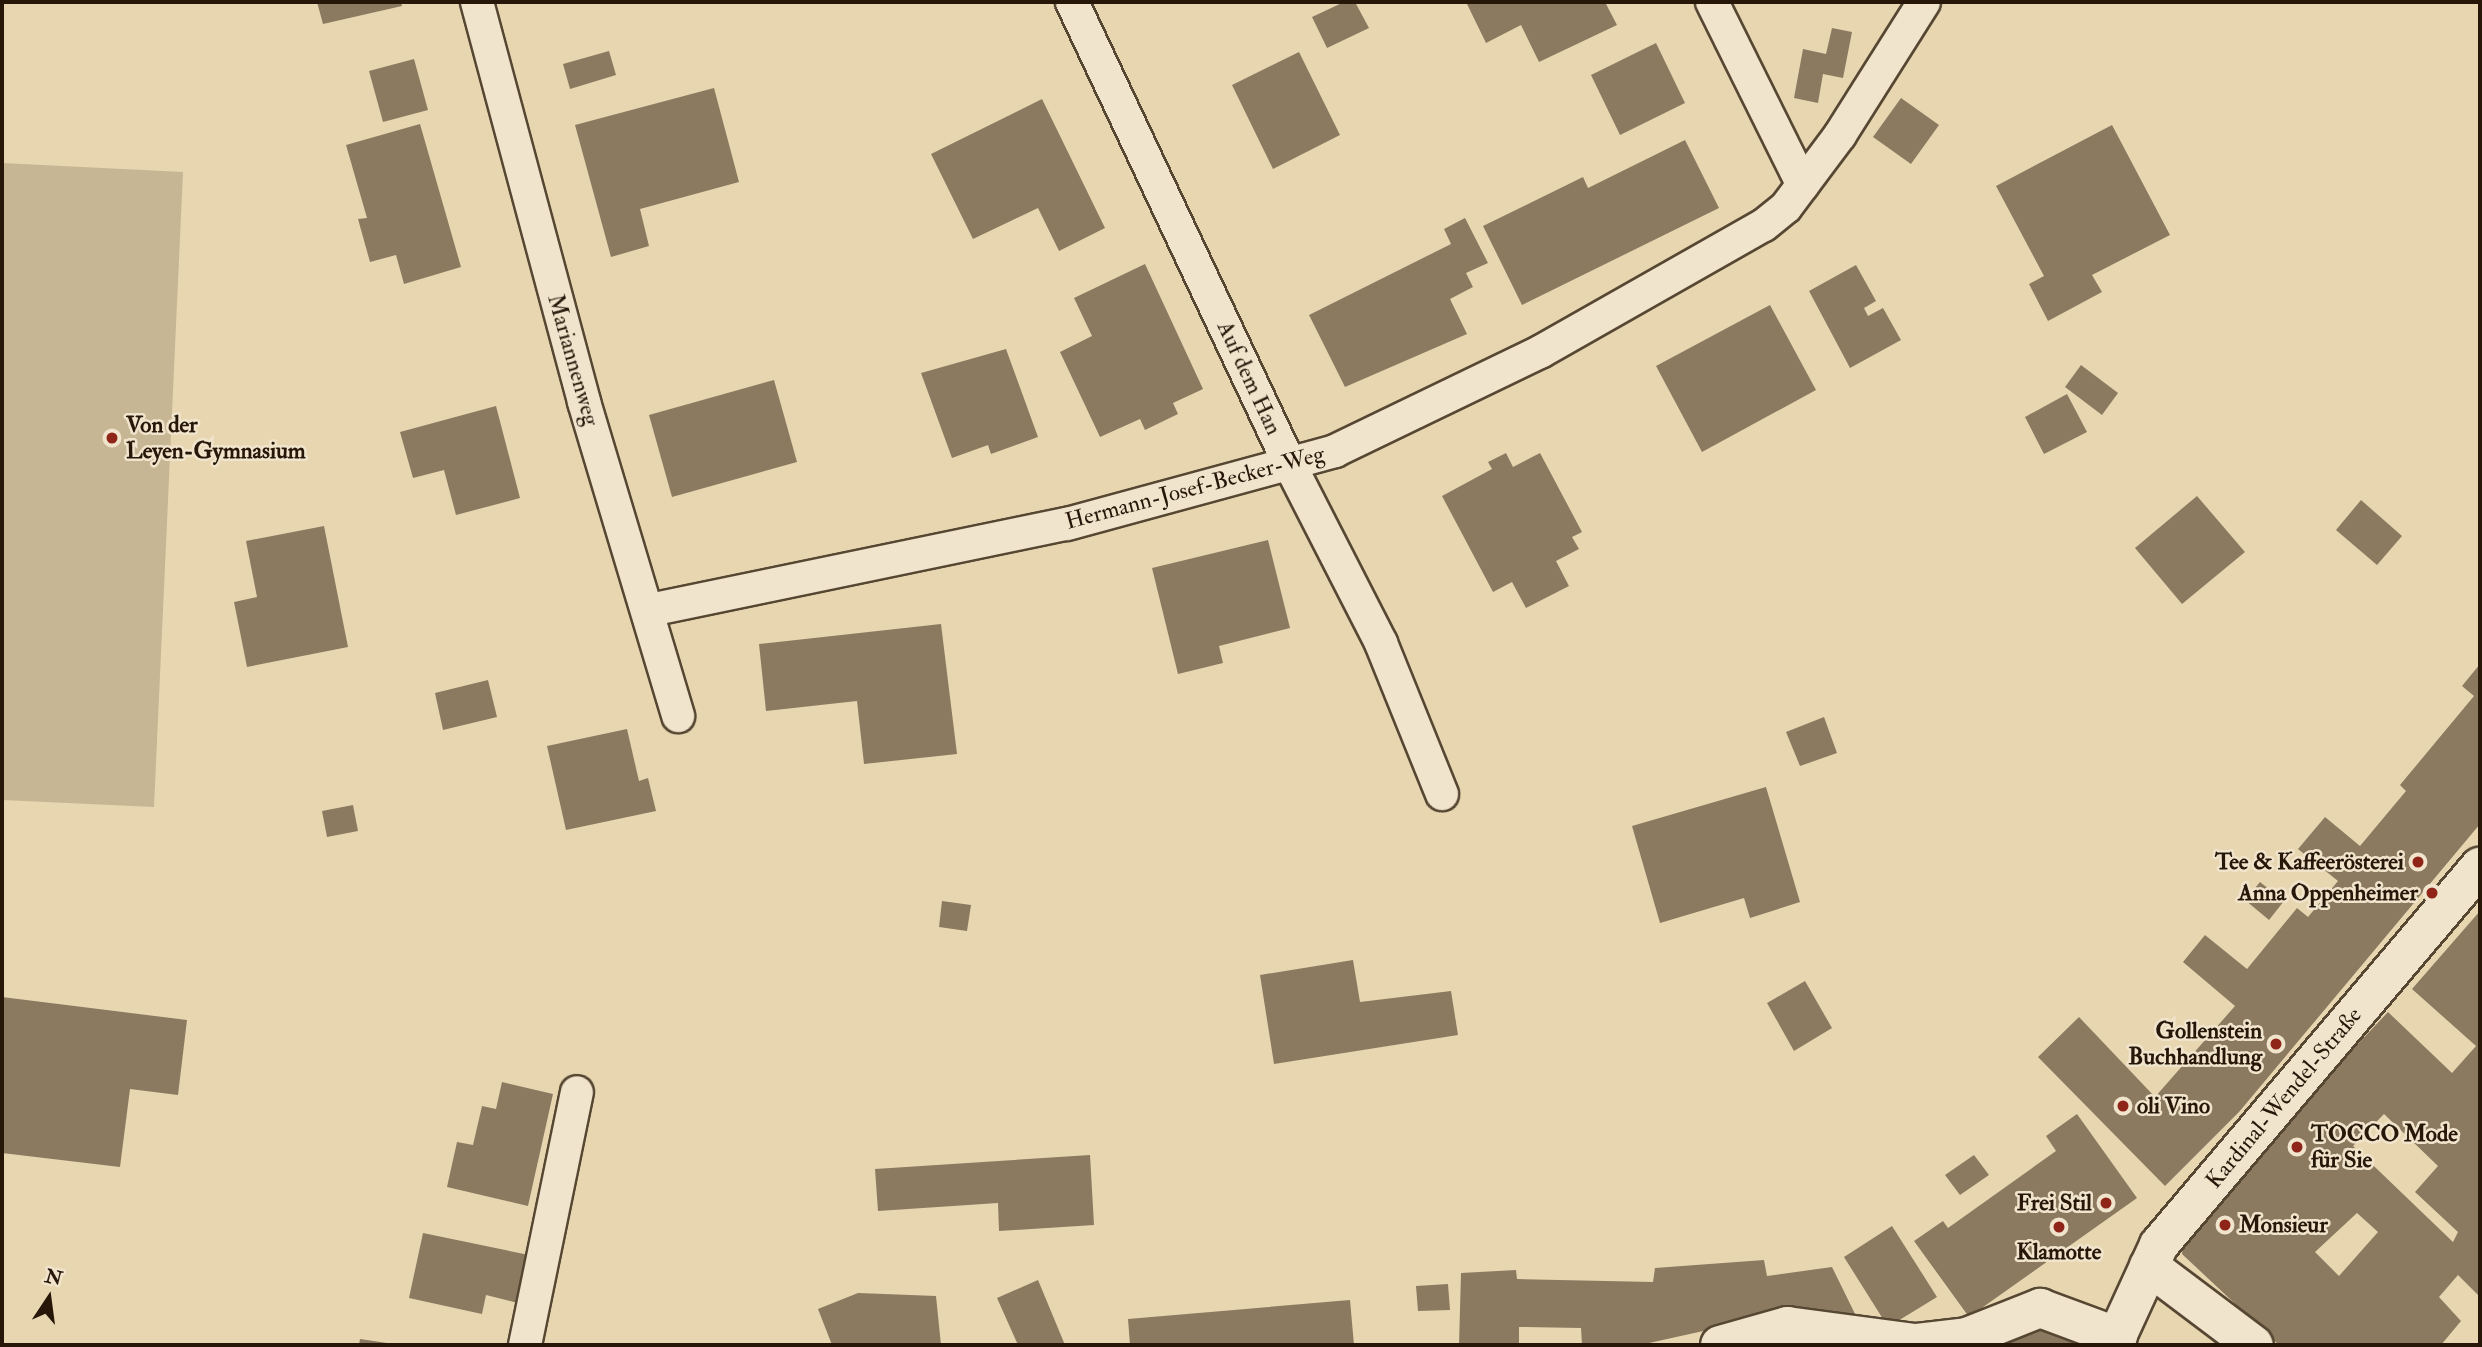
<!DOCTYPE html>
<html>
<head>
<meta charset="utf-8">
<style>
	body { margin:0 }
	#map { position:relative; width:2482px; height:1347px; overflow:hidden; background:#e8d6b1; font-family:"IM FELL Double Pica",serif }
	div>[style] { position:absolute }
	.green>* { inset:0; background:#c7b694 }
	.building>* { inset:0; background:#8b7a60 }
	.roads { filter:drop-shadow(2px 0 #564733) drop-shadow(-2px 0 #564733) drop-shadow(0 2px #564733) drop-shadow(0 -2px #564733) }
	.lane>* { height:32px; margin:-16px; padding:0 16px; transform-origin:16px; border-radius:16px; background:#f0e4cc }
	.street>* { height:38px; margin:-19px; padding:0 19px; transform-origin:19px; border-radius:19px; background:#f0e4cc }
	.dots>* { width:19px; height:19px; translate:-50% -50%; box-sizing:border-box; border:4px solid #f0e4cc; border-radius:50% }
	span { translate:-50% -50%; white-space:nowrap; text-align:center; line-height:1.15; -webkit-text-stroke:5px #f0e4cc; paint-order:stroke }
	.street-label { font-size:23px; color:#261709 }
	.poi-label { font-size:23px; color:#261709; font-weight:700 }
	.left { translate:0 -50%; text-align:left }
	.right { translate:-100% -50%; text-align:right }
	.frame { position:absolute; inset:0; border:4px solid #261709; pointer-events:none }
	.north { position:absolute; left:14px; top:1263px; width:70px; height:70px; -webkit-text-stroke:5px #f0e4cc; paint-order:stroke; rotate:13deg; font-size:19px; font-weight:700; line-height:28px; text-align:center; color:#261709 }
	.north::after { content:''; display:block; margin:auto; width:24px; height:32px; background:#261709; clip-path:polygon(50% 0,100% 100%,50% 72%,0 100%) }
</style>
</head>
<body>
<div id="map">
	<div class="green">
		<div style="clip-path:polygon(2px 163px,183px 172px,154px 807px,2px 800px)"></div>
	</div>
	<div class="building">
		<div style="clip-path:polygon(317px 2px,401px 2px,402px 6px,323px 24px)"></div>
		<div style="clip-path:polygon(1344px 2px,1355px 2px,1369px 28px,1327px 48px,1312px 17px)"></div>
		<div style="clip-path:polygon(1466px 2px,1605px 2px,1617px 25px,1539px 62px,1521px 25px,1486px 43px)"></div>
		<div style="clip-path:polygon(1832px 28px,1852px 32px,1843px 78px,1823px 74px,1818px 103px,1794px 98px,1803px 49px,1826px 54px)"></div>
		<div style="clip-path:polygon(1656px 43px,1685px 103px,1620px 135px,1591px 75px)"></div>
		<div style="clip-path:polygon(609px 51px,616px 75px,570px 89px,563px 64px)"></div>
		<div style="clip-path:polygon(1299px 52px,1340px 135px,1273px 169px,1232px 85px)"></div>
		<div style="clip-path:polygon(414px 59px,428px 110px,383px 122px,369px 71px)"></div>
		<div style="clip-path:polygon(714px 88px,739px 182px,640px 209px,649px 246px,611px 257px,575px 125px)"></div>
		<div style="clip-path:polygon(1901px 98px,1939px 125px,1911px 164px,1873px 137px)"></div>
		<div style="clip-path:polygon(1042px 99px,1105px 228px,1059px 251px,1038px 208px,973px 239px,931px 154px)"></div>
		<div style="clip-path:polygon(420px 124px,461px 267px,404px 284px,396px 255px,370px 262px,358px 219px,367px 218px,346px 145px)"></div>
		<div style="clip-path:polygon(2112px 125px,2170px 235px,2092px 275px,2102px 292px,2048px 321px,2029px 284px,2044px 276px,1996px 186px)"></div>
		<div style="clip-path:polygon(1685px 140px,1719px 208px,1522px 305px,1483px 226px,1583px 177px,1588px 188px)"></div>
		<div style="clip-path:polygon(1465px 218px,1488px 263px,1466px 273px,1473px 287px,1450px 299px,1467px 334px,1345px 387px,1309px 315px,1451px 244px,1444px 229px)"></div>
		<div style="clip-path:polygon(1145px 264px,1203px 389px,1173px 403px,1178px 414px,1145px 430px,1140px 419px,1100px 437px,1060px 352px,1092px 336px,1074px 298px)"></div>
		<div style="clip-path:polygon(1856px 265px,1876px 301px,1864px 308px,1868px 316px,1883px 308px,1901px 340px,1850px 368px,1809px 291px)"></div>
		<div style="clip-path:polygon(1770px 305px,1816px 390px,1702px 452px,1656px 366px)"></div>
		<div style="clip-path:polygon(1006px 349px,1038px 437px,991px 454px,988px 445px,952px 458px,921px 373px)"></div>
		<div style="clip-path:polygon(2081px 365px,2118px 393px,2102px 415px,2065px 387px)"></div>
		<div style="clip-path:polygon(774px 380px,797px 462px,672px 497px,649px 415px)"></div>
		<div style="clip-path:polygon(2067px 394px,2087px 432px,2044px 454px,2025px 417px)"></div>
		<div style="clip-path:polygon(496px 406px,520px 498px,456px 515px,444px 470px,413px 478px,400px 432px)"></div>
		<div style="clip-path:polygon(1506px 453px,1513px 467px,1540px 453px,1582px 532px,1572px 537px,1579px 549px,1556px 561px,1569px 586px,1526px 608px,1512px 582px,1493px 592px,1442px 496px,1492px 469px,1488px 462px)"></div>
		<div style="clip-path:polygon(2197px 496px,2245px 552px,2182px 604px,2135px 548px)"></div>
		<div style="clip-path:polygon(2361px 500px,2402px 536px,2377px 565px,2336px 530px)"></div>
		<div style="clip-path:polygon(324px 526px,348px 647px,247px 667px,234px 602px,257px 597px,246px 541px)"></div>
		<div style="clip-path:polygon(1268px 540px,1290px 628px,1219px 646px,1223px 663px,1178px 674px,1152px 568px)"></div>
		<div style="clip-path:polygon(941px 624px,957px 754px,864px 764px,857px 701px,766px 711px,759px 644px)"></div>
		<div style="clip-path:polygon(2480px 664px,2480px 824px,2239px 1112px,2165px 1186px,2038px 1057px,2079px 1017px,2155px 1097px,2235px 1006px,2183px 962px,2205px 935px,2247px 969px,2297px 908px,2308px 917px,2338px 881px,2298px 849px,2325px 817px,2360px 846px,2406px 791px,2400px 785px,2474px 696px,2462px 686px)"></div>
		<div style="clip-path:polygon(488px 680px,497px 717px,443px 730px,435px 693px)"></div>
		<div style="clip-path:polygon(1824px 717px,1837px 753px,1800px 766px,1786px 732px)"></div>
		<div style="clip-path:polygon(627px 729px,639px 781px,648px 778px,656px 811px,566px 830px,547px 746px)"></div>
		<div style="clip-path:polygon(1766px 787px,1800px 902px,1750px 918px,1744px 898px,1660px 923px,1632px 826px)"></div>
		<div style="clip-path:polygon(353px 805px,358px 831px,327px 837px,322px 811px)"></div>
		<div style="clip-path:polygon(2260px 882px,2284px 901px,2269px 920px,2245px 900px)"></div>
		<div style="clip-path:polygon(942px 901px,971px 905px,967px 931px,939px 927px)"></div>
		<div style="clip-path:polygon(evenodd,2480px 911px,2480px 1297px,2458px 1275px,2439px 1297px,2461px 1321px,2441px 1345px,2279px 1345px,2182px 1254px,2185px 1227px,2388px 1012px,2452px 1073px,2476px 1046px,2412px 989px,2480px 911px,2384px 1114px,2438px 1166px,2415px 1192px,2458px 1232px,2453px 1242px,2353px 1146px,2384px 1114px,2480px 911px,2357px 1213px,2378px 1232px,2339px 1276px,2315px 1252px,2357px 1213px)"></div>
		<div style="clip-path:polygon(1353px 960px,1360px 1002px,1451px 991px,1458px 1035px,1274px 1064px,1260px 975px)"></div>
		<div style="clip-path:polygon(1805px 981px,1832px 1028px,1794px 1051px,1767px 1003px)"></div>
		<div style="clip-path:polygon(2px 997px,187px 1020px,178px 1095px,130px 1089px,120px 1167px,2px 1153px)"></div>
		<div style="clip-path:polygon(502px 1082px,553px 1094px,528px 1206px,447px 1187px,457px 1142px,473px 1145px,482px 1106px,496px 1109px)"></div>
		<div style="clip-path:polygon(2077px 1114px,2137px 1198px,1969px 1317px,1914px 1241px,1943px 1221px,1948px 1228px,2056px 1151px,2046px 1136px)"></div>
		<div style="clip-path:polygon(1090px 1155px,1094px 1225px,999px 1231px,998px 1203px,878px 1211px,875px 1169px)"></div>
		<div style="clip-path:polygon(1974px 1155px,1989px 1175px,1960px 1195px,1945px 1175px)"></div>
		<div style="clip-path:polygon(1892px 1226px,1937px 1297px,1888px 1327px,1844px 1257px)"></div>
		<div style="clip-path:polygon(423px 1233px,529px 1255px,518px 1303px,486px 1295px,482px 1314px,409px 1298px)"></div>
		<div style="clip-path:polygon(1764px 1260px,1767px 1276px,1832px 1267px,1860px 1324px,1726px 1326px,1640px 1345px,1582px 1345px,1581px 1328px,1519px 1327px,1519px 1345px,1459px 1345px,1461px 1273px,1516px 1270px,1517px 1279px,1653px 1282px,1655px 1268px)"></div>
		<div style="clip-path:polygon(1038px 1280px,1065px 1345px,1018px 1345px,997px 1298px)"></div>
		<div style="clip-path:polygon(1448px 1284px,1450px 1310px,1418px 1311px,1416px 1286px)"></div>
		<div style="clip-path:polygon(858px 1293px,936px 1296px,941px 1345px,832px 1345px,818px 1309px)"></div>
		<div style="clip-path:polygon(1350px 1300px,1354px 1345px,1130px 1345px,1128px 1319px)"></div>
		<div style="clip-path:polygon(2051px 1316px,2080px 1338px,2075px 1345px,1975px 1345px)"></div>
		<div style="clip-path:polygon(360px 1339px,394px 1344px,394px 1345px,359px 1345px)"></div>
	</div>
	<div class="roads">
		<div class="lane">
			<div style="left:477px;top:2px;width:414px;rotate:75deg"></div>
			<div style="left:584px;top:402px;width:328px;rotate:73.3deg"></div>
			<div style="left:1072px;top:2px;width:512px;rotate:64.79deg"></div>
			<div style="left:1290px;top:465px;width:200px;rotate:62.9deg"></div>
			<div style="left:1381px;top:643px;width:163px;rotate:68deg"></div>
			<div style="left:1712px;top:2px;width:204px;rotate:63.6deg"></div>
			<div style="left:650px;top:610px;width:426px;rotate:-11.7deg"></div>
			<div style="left:1067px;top:524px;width:278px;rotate:-15.2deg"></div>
			<div style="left:1335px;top:451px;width:228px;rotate:-25.8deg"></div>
			<div style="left:1540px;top:352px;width:257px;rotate:-29.6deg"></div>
			<div style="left:1764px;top:225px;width:28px;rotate:-39deg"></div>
			<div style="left:1786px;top:207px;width:90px;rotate:-53.1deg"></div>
			<div style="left:1840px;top:135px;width:157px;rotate:-57.7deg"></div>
			<div style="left:525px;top:1345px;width:258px;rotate:-78.4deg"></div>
		</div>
		<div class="street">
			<div style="left:2149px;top:1266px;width:131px;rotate:37deg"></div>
			<div style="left:1720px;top:1345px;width:70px;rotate:-15.8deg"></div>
			<div style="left:1787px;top:1326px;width:129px;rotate:7.6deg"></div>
			<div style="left:1915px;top:1343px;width:52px;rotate:-6.6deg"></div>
			<div style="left:1967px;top:1337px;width:79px;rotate:-21.7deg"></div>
			<div style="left:2040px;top:1308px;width:83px;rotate:20.4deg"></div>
			<div style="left:2113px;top:1345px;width:110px;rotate:-65.3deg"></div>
			<div style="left:2159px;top:1245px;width:496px;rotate:-49.7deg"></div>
		</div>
	</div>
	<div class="dots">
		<div style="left:112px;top:438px;background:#8f2418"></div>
		<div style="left:2418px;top:862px;background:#8f2418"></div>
		<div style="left:2432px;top:893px;background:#8f2418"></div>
		<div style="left:2276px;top:1044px;background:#8f2418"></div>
		<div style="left:2123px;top:1106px;background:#8f2418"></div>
		<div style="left:2297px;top:1147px;background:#8f2418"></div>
		<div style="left:2106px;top:1203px;background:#8f2418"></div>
		<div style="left:2225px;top:1225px;background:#8f2418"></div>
		<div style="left:2059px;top:1227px;background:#8f2418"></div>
	</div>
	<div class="street-label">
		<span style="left:573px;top:360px;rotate:74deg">Mariannenweg</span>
		<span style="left:1249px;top:378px;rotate:65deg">Auf dem Han</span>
		<span style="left:1195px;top:488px;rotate:-15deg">Hermann-Josef-Becker-Weg</span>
		<span style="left:2284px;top:1098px;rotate:-50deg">Kardinal-Wendel-Straße</span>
	</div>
	<div class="poi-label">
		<span class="left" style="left:126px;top:438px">Von der<br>Leyen-Gymnasium</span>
		<span class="right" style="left:2404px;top:862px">Tee &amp; Kaffeerösterei</span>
		<span class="right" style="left:2418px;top:893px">Anna Oppenheimer</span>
		<span class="right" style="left:2262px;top:1044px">Gollenstein<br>Buchhandlung</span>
		<span class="left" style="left:2137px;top:1106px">oli Vino</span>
		<span class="left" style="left:2311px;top:1147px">TOCCO Mode<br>für Sie</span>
		<span class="right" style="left:2092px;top:1203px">Frei Stil</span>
		<span class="left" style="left:2239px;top:1225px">Monsieur</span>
		<span style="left:2059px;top:1252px">Klamotte</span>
	</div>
	<div class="frame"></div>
	<div class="north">N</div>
</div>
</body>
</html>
